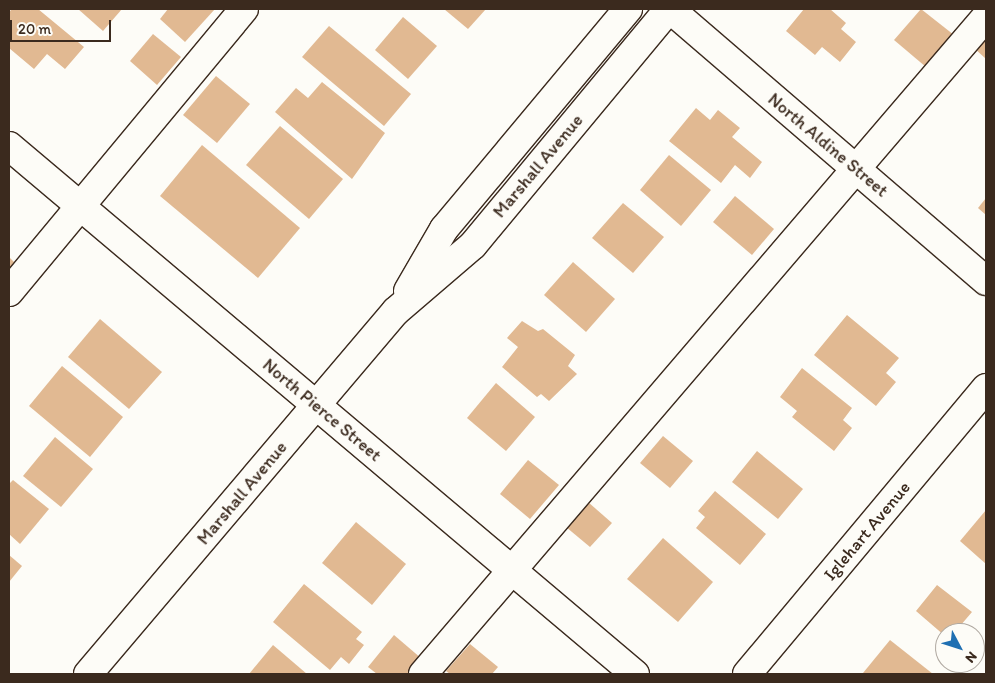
<!DOCTYPE html>
<html>
<head>
<meta charset="utf-8">
<style>
	body { margin:0 }
	#map { position:relative; width:995px; height:683px; overflow:hidden; background:#fdfcf7; font-family:Itim,sans-serif }
	div>[style] { position:absolute }
	.building>* { inset:0; background:#e1b992 }
	.roads { filter:drop-shadow(1px 0 #3b2a1e) drop-shadow(-1px 0 #3b2a1e) drop-shadow(0 1px #3b2a1e) drop-shadow(0 -1px #3b2a1e) }
	.minor>* { height:28px; margin:-14px; padding:0 14px; transform-origin:14px; border-radius:14px; background:#fdfcf7 }
	.major>* { height:28px; margin:-14px; padding:0 14px; transform-origin:14px; border-radius:14px; background:#fdfcf7 }
	span { translate:-50% -50%; white-space:nowrap; text-align:center; line-height:1.15; -webkit-text-stroke:4px #fdfcf7; paint-order:stroke }
	.street-label { font-size:18px; color:#3b2a1e }
	.frame { position:absolute; inset:0; border:10px solid #3b2a1e; pointer-events:none }
	.north { position:absolute; left:935px; top:623px; width:50px; height:50px; box-sizing:border-box; background:#fdfcf7; border:1px solid #afa8a0; border-radius:50%; rotate:130deg; font-size:14px; font-weight:700; line-height:20px; text-align:center; color:#3b2a1e }
	.north::after { content:''; display:block; margin:auto; width:18px; height:22px; background:#1f6fb2; clip-path:polygon(50% 0,100% 100%,50% 72%,0 100%) }
	.scale { position:absolute; left:10px; top:20px; width:101px; height:22px; box-sizing:border-box; border:2px solid #3b2a1e; border-top:0; padding-left:6px; font-size:15px; line-height:18px; white-space:nowrap; color:#3b2a1e; -webkit-text-stroke:4px #fdfcf7; paint-order:stroke }
</style>
</head>
<body>
<div id="map">
	<div class="building">
		<div style="clip-path:polygon(12px 9px,38px 9px,84px 47px,65px 69px,47px 54px,34px 69px,9px 48px,9px 12px)"></div>
		<div style="clip-path:polygon(78px 9px,122px 9px,103px 31px)"></div>
		<div style="clip-path:polygon(168px 9px,215px 9px,185px 42px,160px 19px)"></div>
		<div style="clip-path:polygon(444px 9px,486px 9px,468px 29px)"></div>
		<div style="clip-path:polygon(804px 9px,830px 9px,846px 23px,841px 29px,856px 42px,840px 62px,822px 47px,815px 55px,786px 31px)"></div>
		<div style="clip-path:polygon(921px 9px,954px 35px,926px 67px,894px 40px)"></div>
		<div style="clip-path:polygon(403px 17px,437px 46px,408px 79px,375px 50px)"></div>
		<div style="clip-path:polygon(329px 26px,411px 94px,384px 126px,302px 57px)"></div>
		<div style="clip-path:polygon(153px 34px,181px 57px,157px 85px,130px 61px)"></div>
		<div style="clip-path:polygon(986px 35px,986px 59px,974px 48px)"></div>
		<div style="clip-path:polygon(216px 76px,250px 104px,217px 143px,183px 115px)"></div>
		<div style="clip-path:polygon(322px 82px,385px 133px,352px 179px,275px 112px,296px 88px,308px 98px)"></div>
		<div style="clip-path:polygon(696px 108px,710px 120px,718px 110px,740px 128px,732px 137px,762px 162px,750px 178px,735px 165px,721px 183px,669px 141px)"></div>
		<div style="clip-path:polygon(280px 126px,343px 179px,309px 219px,246px 165px)"></div>
		<div style="clip-path:polygon(202px 145px,300px 228px,258px 278px,160px 196px)"></div>
		<div style="clip-path:polygon(669px 155px,711px 190px,681px 226px,640px 190px)"></div>
		<div style="clip-path:polygon(735px 196px,774px 229px,752px 255px,713px 222px)"></div>
		<div style="clip-path:polygon(986px 198px,986px 215px,978px 208px)"></div>
		<div style="clip-path:polygon(623px 203px,664px 237px,633px 273px,592px 238px)"></div>
		<div style="clip-path:polygon(9px 257px,18px 266px,9px 277px)"></div>
		<div style="clip-path:polygon(573px 262px,615px 299px,586px 332px,544px 295px)"></div>
		<div style="clip-path:polygon(847px 315px,899px 358px,886px 373px,896px 382px,876px 406px,814px 355px)"></div>
		<div style="clip-path:polygon(100px 319px,162px 372px,129px 409px,68px 357px)"></div>
		<div style="clip-path:polygon(522px 321px,538px 331px,543px 329px,575px 355px,568px 366px,577px 374px,549px 401px,541px 394px,537px 397px,502px 367px,518px 347px,507px 338px)"></div>
		<div style="clip-path:polygon(62px 366px,123px 417px,90px 457px,29px 406px)"></div>
		<div style="clip-path:polygon(802px 368px,852px 408px,843px 420px,852px 428px,834px 451px,792px 417px,797px 411px,780px 397px)"></div>
		<div style="clip-path:polygon(496px 383px,535px 417px,506px 451px,467px 418px)"></div>
		<div style="clip-path:polygon(663px 436px,693px 461px,670px 488px,640px 463px)"></div>
		<div style="clip-path:polygon(55px 437px,93px 469px,61px 507px,23px 476px)"></div>
		<div style="clip-path:polygon(757px 451px,803px 489px,778px 519px,732px 482px)"></div>
		<div style="clip-path:polygon(528px 460px,559px 485px,530px 519px,500px 494px)"></div>
		<div style="clip-path:polygon(13px 480px,49px 509px,20px 544px,9px 534px,9px 484px)"></div>
		<div style="clip-path:polygon(715px 491px,766px 534px,740px 565px,696px 528px,705px 517px,698px 511px)"></div>
		<div style="clip-path:polygon(588px 502px,612px 523px,590px 547px,566px 527px)"></div>
		<div style="clip-path:polygon(986px 510px,986px 564px,960px 541px)"></div>
		<div style="clip-path:polygon(356px 522px,406px 564px,372px 605px,322px 563px)"></div>
		<div style="clip-path:polygon(663px 538px,713px 582px,678px 622px,627px 579px)"></div>
		<div style="clip-path:polygon(9px 555px,22px 566px,9px 582px)"></div>
		<div style="clip-path:polygon(304px 584px,362px 632px,356px 639px,364px 645px,349px 664px,341px 657px,330px 670px,273px 622px)"></div>
		<div style="clip-path:polygon(937px 585px,972px 612px,954px 633px,945px 633px,945px 636px,916px 611px)"></div>
		<div style="clip-path:polygon(394px 635px,422px 659px,409px 674px,377px 674px,368px 667px)"></div>
		<div style="clip-path:polygon(890px 640px,933px 674px,863px 673px)"></div>
		<div style="clip-path:polygon(470px 644px,498px 667px,492px 674px,450px 674px,446px 671px)"></div>
		<div style="clip-path:polygon(273px 645px,307px 674px,249px 674px)"></div>
	</div>
	<div class="roads">
		<div class="minor">
			<div style="left:670px;top:9px;width:417px;rotate:40.7deg"></div>
			<div style="left:9px;top:146px;width:819px;rotate:40.15deg"></div>
			<div style="left:9px;top:292px;width:368px;rotate:-50.3deg"></div>
			<div style="left:423px;top:674px;width:865px;rotate:-49.41deg"></div>
			<div style="left:747px;top:674px;width:373px;rotate:-50.1deg"></div>
		</div>
		<div class="major">
			<div style="left:408px;top:291px;width:72px;rotate:-59.9deg"></div>
			<div style="left:444px;top:229px;width:287px;rotate:-50.1deg"></div>
			<div style="left:88px;top:674px;width:476px;rotate:-49.7deg"></div>
			<div style="left:396px;top:311px;width:101px;rotate:-40.6deg"></div>
			<div style="left:473px;top:245px;width:307px;rotate:-50.3deg"></div>
		</div>
	</div>
	<div class="street-label">
		<span style="left:828px;top:145px;rotate:40deg">North Aldine Street</span>
		<span style="left:538px;top:166px;rotate:-50deg">Marshall Avenue</span>
		<span style="left:322px;top:410px;rotate:40deg">North Pierce Street</span>
		<span style="left:242px;top:493px;rotate:-50deg">Marshall Avenue</span>
		<span style="left:867px;top:531px;rotate:-50deg">Iglehart Avenue</span>
	</div>
	<div class="frame"></div>
	<div class="north">N</div>
	<div class="scale">20 m</div>
</div>
</body>
</html>
